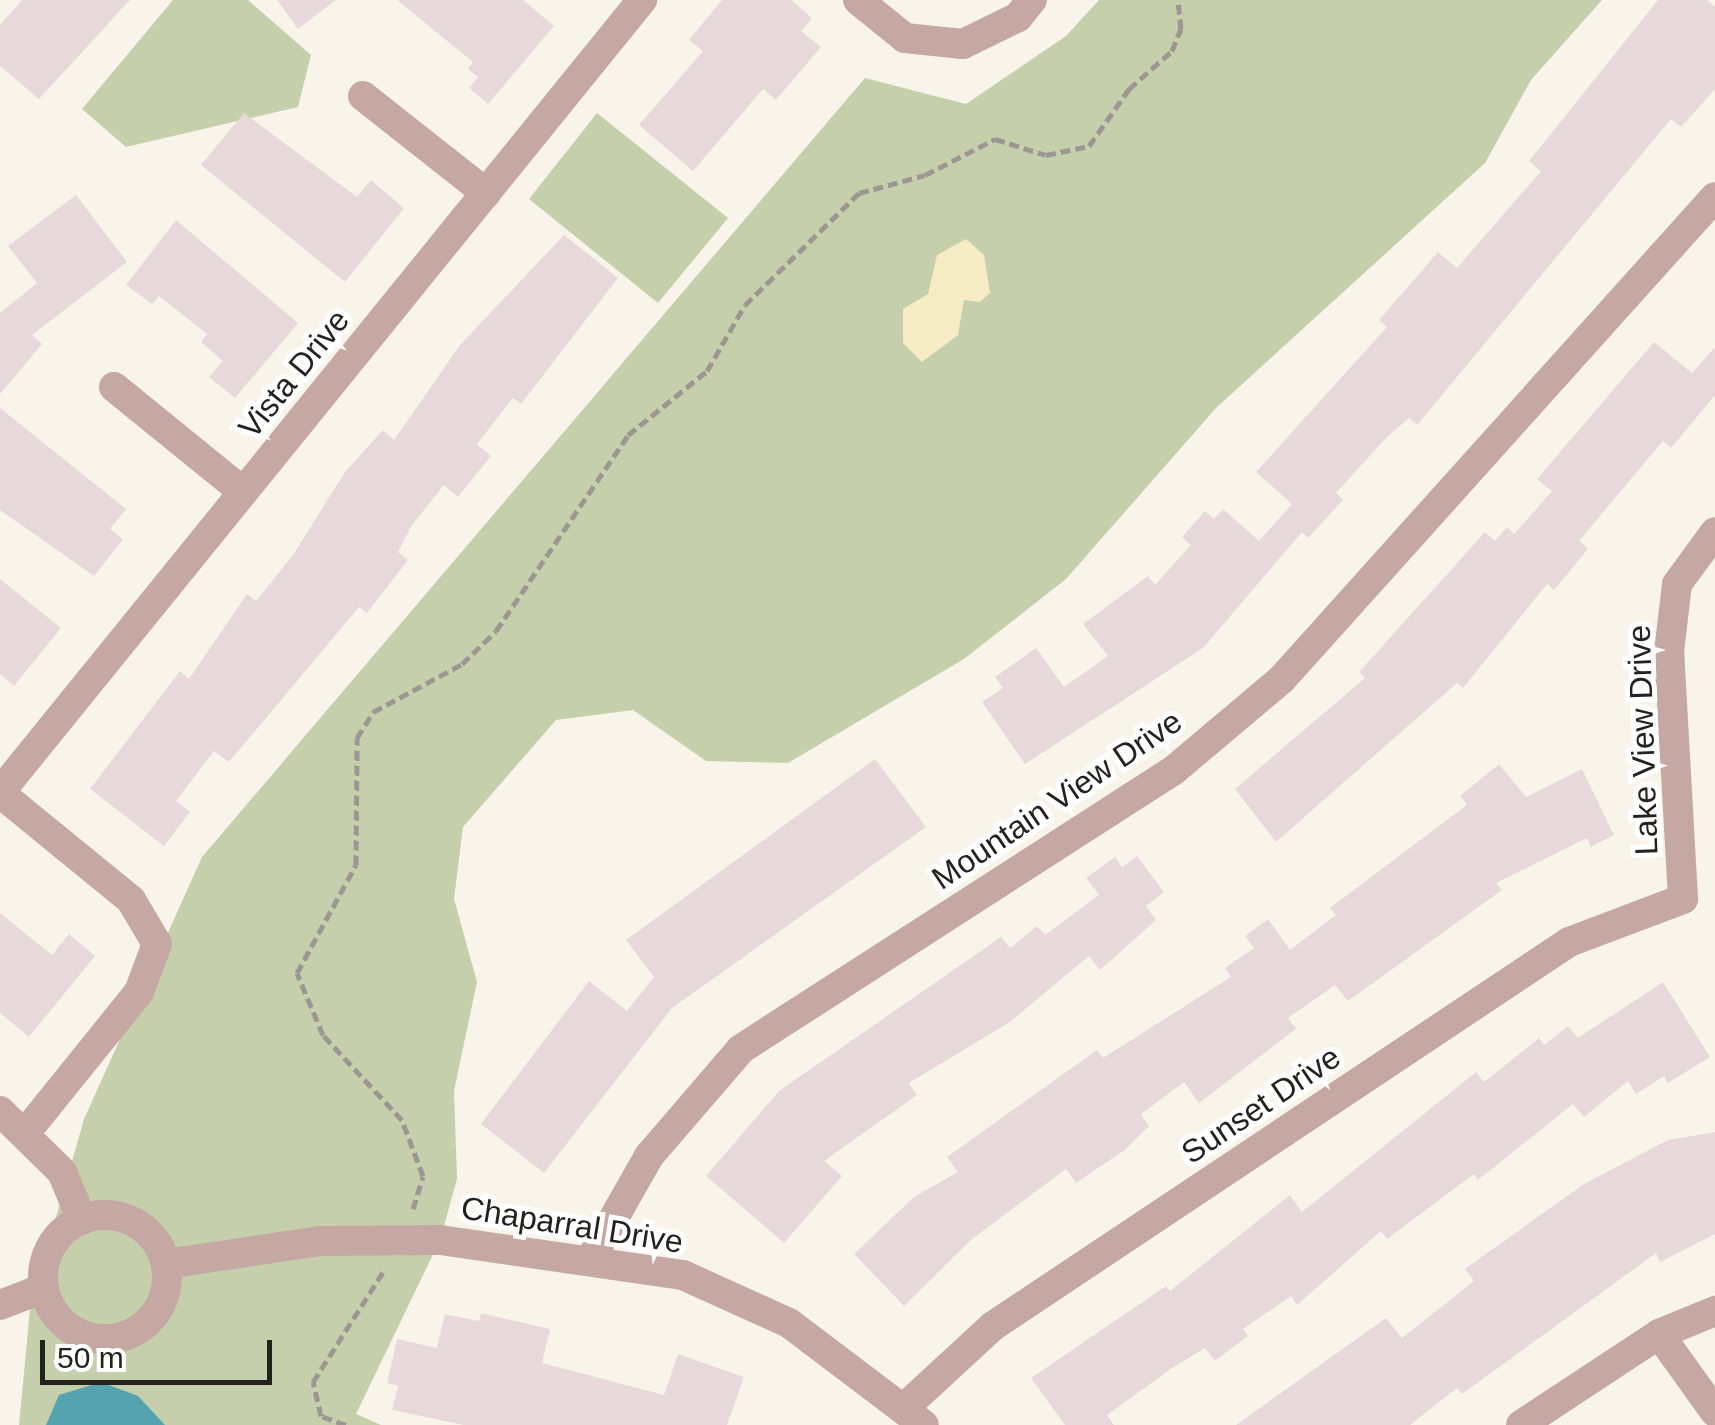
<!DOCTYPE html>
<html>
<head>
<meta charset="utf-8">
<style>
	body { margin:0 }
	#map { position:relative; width:1715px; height:1425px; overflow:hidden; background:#f9f4ea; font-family:Arial,sans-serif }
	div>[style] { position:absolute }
	.green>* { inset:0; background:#c6cfab }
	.sand>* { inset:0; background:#f5ebc5 }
	.water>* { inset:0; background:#56a3b0 }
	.building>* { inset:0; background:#e7d9d9 }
	.path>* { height:5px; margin-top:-2.5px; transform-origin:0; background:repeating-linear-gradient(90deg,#9c9891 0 10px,transparent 0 15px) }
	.minor>* { height:30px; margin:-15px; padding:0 15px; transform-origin:15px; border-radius:15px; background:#c5a8a3 }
	.minor>.ring { margin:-15px; padding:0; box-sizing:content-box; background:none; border:30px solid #c5a8a3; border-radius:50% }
	span { translate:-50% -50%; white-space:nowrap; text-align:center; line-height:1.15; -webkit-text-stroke:10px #fff; paint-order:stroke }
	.street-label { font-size:32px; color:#24221e }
	.scale { position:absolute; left:40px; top:1340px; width:232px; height:45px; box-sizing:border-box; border:5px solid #24221e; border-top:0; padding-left:12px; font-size:30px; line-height:35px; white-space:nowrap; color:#24221e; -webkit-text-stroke:8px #fff; paint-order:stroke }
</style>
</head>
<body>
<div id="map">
	<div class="green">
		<div style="clip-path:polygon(173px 0,248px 0,311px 55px,298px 107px,126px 147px,82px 109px)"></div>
		<div style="clip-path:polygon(1099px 0,1602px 0,1531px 80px,1485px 163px,1216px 408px,1066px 579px,964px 659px,788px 763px,706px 761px,633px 710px,556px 720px,463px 827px,454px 899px,477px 982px,454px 1091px,457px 1179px,440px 1240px,356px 1414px,381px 1425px,19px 1425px,30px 1309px,84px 1119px,202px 857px,865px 78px,966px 104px,1066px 36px)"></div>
		<div style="clip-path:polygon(597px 113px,728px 218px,658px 303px,529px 199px)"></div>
	</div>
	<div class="sand">
		<div style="clip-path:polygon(966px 239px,984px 255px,990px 293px,980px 302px,964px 300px,958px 335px,922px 362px,903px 343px,903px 309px,928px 294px,937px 255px)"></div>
	</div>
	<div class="water">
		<div style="clip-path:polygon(101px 1382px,138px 1396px,165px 1425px,46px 1425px,59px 1395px)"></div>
	</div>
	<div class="building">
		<div style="clip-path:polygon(22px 0,130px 0,39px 99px,0 66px,0 25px)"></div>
		<div style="clip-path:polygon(277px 0,336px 0,298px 29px)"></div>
		<div style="clip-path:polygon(397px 0,523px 0,554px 26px,488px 104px,469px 88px,478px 77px,468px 69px,473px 62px)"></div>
		<div style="clip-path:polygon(722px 0,791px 0,812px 18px,801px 31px,821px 47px,776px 100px,763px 89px,693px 171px,639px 125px,703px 51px,689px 40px)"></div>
		<div style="clip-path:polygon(1658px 0,1707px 0,1715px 7px,1715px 89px,1681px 127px,1671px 119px,1417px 425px,1409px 418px,1387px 437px,1336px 493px,1343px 500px,1308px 538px,1302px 532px,1203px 648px,1025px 764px,982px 702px,1003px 688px,995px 677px,1036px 648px,1064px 687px,1108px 656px,1083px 624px,1148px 576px,1155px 585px,1191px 545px,1182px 537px,1205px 511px,1214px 519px,1223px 509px,1259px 541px,1292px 504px,1256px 472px,1387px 327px,1379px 320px,1438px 252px,1457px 268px,1541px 171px,1529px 161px)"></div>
		<div style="clip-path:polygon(244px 113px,357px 197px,371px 180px,404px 208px,345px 282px,201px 165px)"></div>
		<div style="clip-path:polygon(76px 195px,127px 262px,32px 335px,42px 344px,0 394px,0 313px,37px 283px,8px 246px)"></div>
		<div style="clip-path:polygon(176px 220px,298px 323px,235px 398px,209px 377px,223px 361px,201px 342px,207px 334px,159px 296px,152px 304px,126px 285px)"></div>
		<div style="clip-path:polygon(564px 235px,618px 278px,521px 404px,513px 398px,477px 444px,491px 456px,458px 497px,444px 485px,412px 525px,398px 552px,408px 560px,367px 613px,359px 607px,229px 762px,214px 751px,176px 801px,190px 812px,164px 846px,90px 789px,180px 671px,189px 679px,247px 594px,256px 601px,293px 555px,345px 472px,383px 430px,394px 440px,460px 345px)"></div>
		<div style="clip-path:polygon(1654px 342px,1692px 373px,1715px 347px,1715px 395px,1671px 448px,1663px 441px,1579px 541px,1588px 549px,1554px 590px,1547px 584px,1463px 688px,1457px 683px,1276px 842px,1235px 789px,1365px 678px,1359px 672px,1485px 532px,1495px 541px,1507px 527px,1514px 534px,1552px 491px,1537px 479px)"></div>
		<div style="clip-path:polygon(0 408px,126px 509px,110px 529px,123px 539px,94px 576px,0 510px)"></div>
		<div style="clip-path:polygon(0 579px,61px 628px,14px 686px,0 674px)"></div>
		<div style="clip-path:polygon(875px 759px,926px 827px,672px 1008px,544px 1173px,481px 1124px,589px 981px,627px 1011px,654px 977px,626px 940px)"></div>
		<div style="clip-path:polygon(1499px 764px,1526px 797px,1582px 769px,1614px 835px,1591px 847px,1587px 838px,1496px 883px,1502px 890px,1348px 1001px,1335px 985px,1288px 1018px,1296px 1029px,1199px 1103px,1184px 1082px,1141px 1114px,1149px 1126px,1126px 1149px,1076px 1183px,1066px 1169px,971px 1240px,904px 1306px,854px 1254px,914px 1197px,958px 1172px,947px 1157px,1097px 1050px,1103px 1058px,1231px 977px,1225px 968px,1254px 948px,1245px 936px,1268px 919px,1290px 950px,1336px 915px,1330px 908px,1467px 805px,1460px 796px)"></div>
		<div style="clip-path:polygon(1137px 856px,1164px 892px,1146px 906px,1156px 920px,1100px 970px,1089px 956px,1010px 1022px,909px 1083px,917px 1095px,824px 1161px,842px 1176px,784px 1243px,706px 1176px,779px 1091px,1001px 937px,1010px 948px,1037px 926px,1045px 935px,1099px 895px,1086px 878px,1115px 857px,1122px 867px)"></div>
		<div style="clip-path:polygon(0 913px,52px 955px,69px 934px,95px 956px,29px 1037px,0 1013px)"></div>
		<div style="clip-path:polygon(1663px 982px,1710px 1057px,1668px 1083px,1664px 1076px,1636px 1094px,1628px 1081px,1584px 1117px,1573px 1104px,1478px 1180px,1474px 1174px,1387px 1239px,1381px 1231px,1297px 1305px,1291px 1296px,1243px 1329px,1248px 1336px,1215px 1361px,1205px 1348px,1175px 1366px,1107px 1415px,1114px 1425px,1065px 1425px,1031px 1378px,1166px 1286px,1170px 1291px,1290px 1195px,1302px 1212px,1476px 1072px,1484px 1082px,1539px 1038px,1544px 1045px,1568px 1026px,1578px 1038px)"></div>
		<div style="clip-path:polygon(1715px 1132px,1715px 1234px,1660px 1262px,1656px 1253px,1462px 1394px,1457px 1388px,1410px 1425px,1236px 1425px,1386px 1318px,1402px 1338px,1474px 1281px,1465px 1269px,1584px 1184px,1668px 1140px)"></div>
		<div style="clip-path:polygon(481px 1313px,550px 1329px,542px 1363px,664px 1395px,678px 1354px,744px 1377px,727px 1425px,464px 1425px,392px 1410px,398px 1386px,387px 1383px,397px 1339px,437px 1348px,445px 1314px,479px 1321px)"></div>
	</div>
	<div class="path">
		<div style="left:413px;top:1209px;width:34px;rotate:-73deg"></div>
		<div style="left:423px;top:1176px;width:60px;rotate:-110.6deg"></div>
		<div style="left:402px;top:1120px;width:116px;rotate:-132.9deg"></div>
		<div style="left:323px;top:1035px;width:67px;rotate:-112.8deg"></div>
		<div style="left:297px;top:973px;width:123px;rotate:-61.4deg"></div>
		<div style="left:356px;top:865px;width:127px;rotate:-89.5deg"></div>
		<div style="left:357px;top:738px;width:31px;rotate:-58deg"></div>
		<div style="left:373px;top:712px;width:101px;rotate:-28.3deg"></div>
		<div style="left:462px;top:664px;width:47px;rotate:-44.1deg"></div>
		<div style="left:496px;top:631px;width:236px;rotate:-56deg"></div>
		<div style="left:628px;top:435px;width:102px;rotate:-39deg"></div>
		<div style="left:707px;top:371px;width:76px;rotate:-60.1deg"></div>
		<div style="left:745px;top:305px;width:160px;rotate:-44.5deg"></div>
		<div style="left:859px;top:193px;width:68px;rotate:-15.3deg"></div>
		<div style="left:925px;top:175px;width:79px;rotate:-27.2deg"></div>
		<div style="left:995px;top:139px;width:53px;rotate:17.4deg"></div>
		<div style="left:1046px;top:155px;width:44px;rotate:-11.8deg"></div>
		<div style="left:1089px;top:146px;width:70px;rotate:-54.9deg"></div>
		<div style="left:1129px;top:89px;width:57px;rotate:-41.5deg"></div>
		<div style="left:1172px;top:51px;width:24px;rotate:-68deg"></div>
		<div style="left:1181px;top:29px;width:29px;rotate:-96deg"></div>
		<div style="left:346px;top:1425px;width:27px;rotate:-160deg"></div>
		<div style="left:321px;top:1416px;width:35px;rotate:-103deg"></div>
		<div style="left:313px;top:1382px;width:134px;rotate:-57.5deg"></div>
	</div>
	<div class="minor">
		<div style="left:858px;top:0;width:60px;rotate:39deg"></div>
		<div style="left:905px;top:38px;width:58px;rotate:5.9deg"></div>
		<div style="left:963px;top:44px;width:61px;rotate:-26.1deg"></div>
		<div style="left:1018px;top:17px;width:22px;rotate:-51deg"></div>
		<div style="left:363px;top:96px;width:157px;rotate:38.3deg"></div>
		<div style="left:114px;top:387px;width:166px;rotate:39.1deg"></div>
		<div style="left:0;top:792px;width:1020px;rotate:-50.97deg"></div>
		<div style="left:0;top:793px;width:169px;rotate:39.2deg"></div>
		<div style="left:131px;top:900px;width:51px;rotate:59.4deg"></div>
		<div style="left:157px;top:944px;width:51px;rotate:110.6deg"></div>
		<div style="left:139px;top:992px;width:180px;rotate:128.9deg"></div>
		<div style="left:0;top:1111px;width:87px;rotate:44.5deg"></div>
		<div style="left:62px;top:1172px;width:52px;rotate:67.4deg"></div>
		<div class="ring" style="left:43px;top:1215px;width:94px;height:94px"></div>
		<div style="left:590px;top:1260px;width:120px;rotate:-60.4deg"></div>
		<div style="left:649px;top:1156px;width:141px;rotate:-49.3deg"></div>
		<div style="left:741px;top:1049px;width:515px;rotate:-32.8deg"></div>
		<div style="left:1174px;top:770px;width:140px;rotate:-40.1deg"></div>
		<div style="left:1281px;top:680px;width:649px;rotate:-48.06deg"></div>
		<div style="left:166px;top:1264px;width:155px;rotate:-8.5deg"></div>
		<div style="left:319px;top:1241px;width:121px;rotate:-0.5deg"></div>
		<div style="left:440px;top:1240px;width:246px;rotate:8.2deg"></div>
		<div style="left:683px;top:1275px;width:116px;rotate:24.4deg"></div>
		<div style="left:789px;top:1323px;width:169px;rotate:37.1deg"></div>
		<div style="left:0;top:1305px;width:47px;rotate:-21.1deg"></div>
		<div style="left:1659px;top:1334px;width:96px;rotate:54.3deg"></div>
		<div style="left:903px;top:1409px;width:122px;rotate:-42.7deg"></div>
		<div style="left:993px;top:1326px;width:692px;rotate:-33.69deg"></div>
		<div style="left:1569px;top:942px;width:122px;rotate:-20.7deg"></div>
		<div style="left:1683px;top:899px;width:247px;rotate:-93.2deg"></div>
		<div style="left:1669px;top:652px;width:68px;rotate:-83.3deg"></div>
		<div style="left:1677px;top:584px;width:64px;rotate:-53.8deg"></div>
		<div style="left:1521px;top:1425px;width:165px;rotate:-33.4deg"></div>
		<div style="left:1659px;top:1334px;width:61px;rotate:-22.3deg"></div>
	</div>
	<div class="street-label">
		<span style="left:294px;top:374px;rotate:-51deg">Vista Drive</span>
		<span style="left:1643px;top:740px;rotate:-92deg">Lake View Drive</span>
		<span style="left:1057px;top:800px;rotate:-34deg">Mountain View Drive</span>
		<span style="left:1261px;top:1105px;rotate:-34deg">Sunset Drive</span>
		<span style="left:572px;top:1225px;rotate:9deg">Chaparral Drive</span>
	</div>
	<div class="scale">50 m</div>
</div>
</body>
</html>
